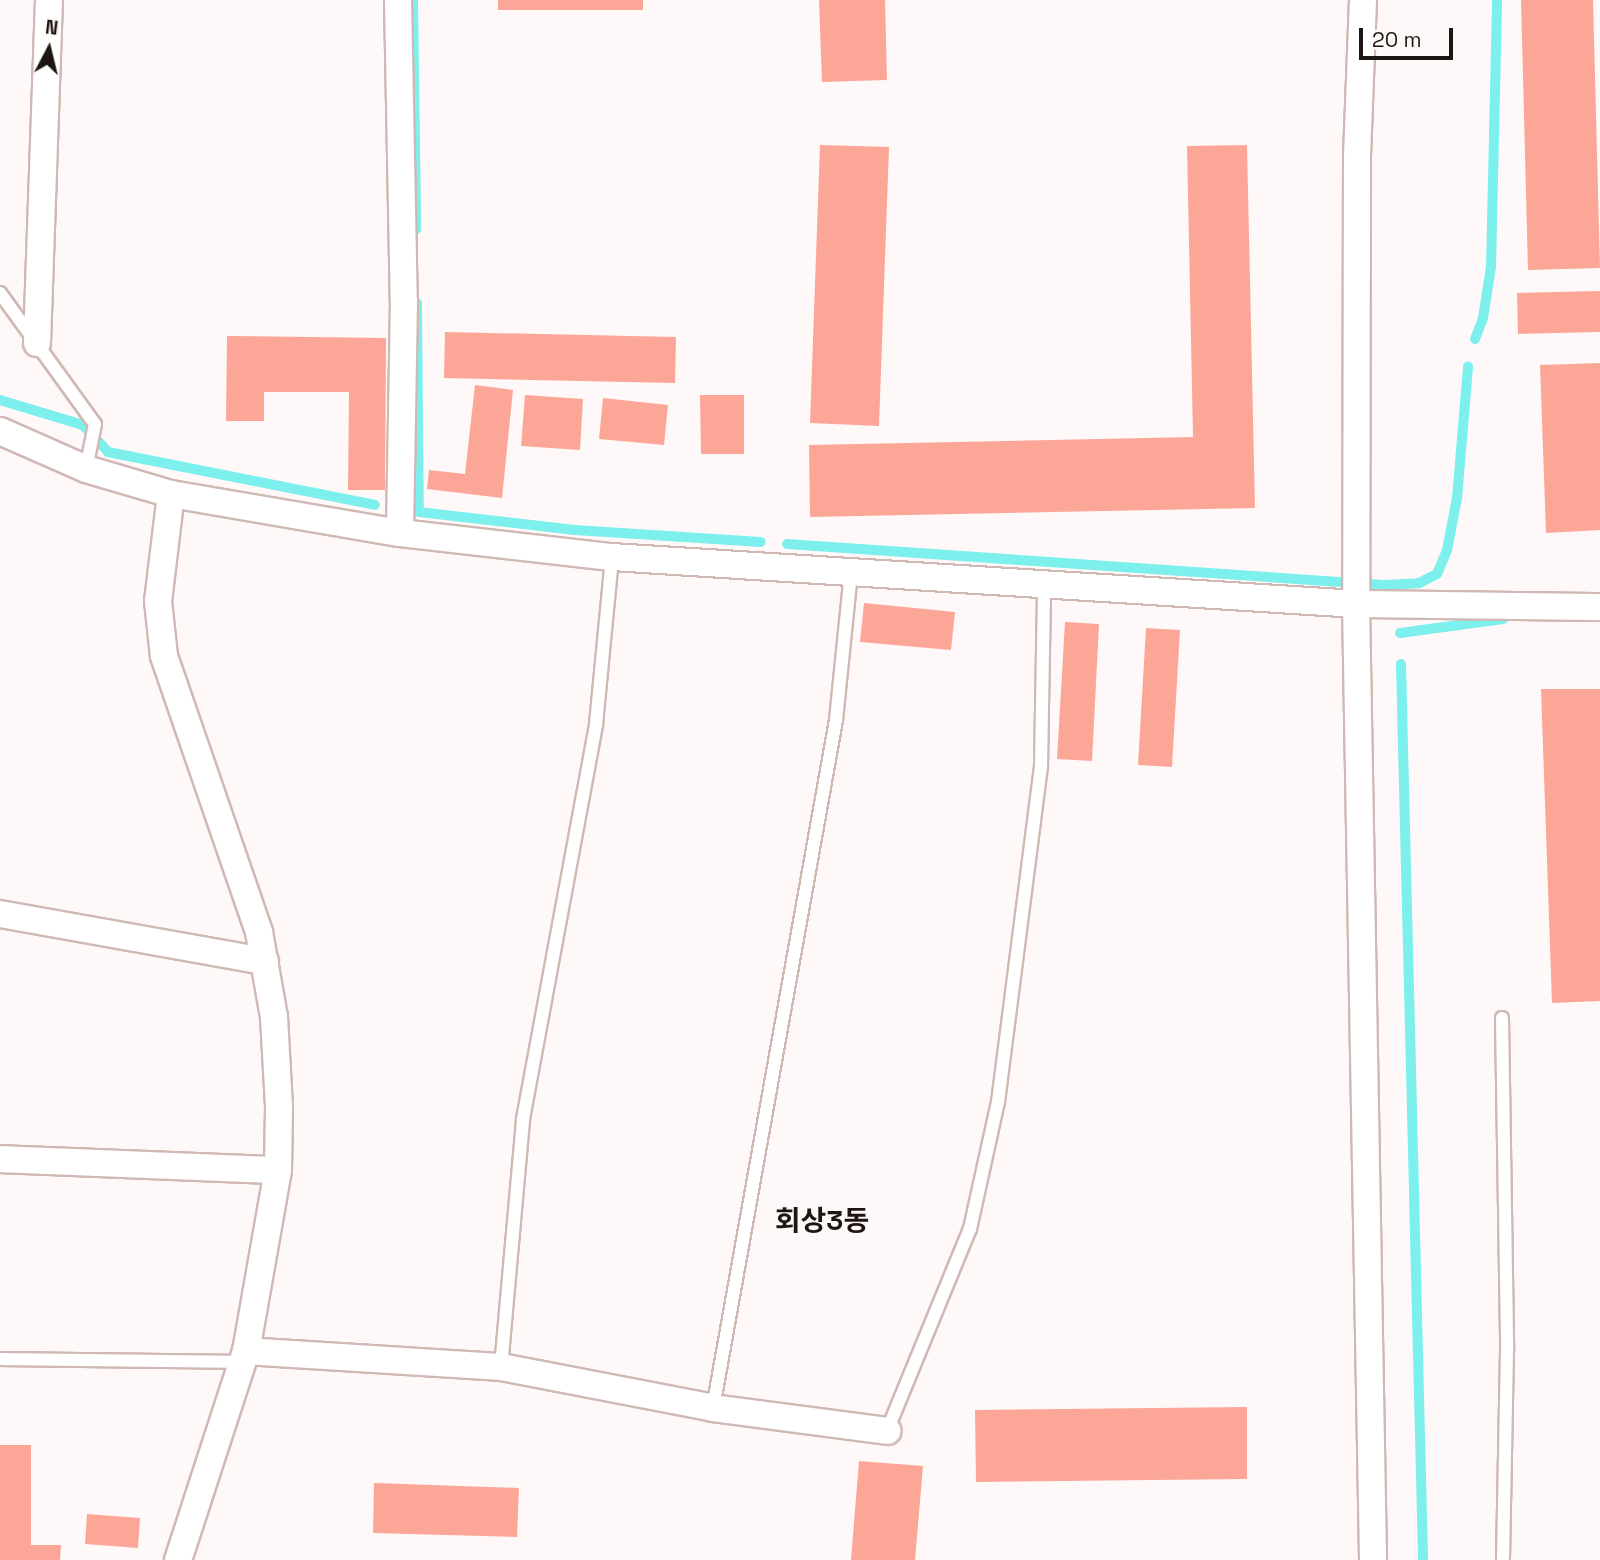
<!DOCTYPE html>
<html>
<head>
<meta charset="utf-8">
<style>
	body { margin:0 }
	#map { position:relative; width:1600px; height:1560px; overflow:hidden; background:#fef9f8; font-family:"Space Grotesk","Noto Sans KR",sans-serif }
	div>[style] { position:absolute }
	.stream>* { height:10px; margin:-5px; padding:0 5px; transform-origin:5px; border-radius:5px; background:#7defed }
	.building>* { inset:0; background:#fca698 }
	.roads { filter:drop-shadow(2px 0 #d0b9b5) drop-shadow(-2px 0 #d0b9b5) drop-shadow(0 2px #d0b9b5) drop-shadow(0 -2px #d0b9b5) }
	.lane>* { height:12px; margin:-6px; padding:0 6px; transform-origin:6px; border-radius:6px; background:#fff }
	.street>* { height:26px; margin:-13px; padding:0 13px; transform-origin:13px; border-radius:13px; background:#fff }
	span { translate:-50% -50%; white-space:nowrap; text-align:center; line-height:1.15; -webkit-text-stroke:5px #fef9f8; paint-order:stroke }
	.neighbourhood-label { font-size:28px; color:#1e1615; font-weight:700 }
	.north { position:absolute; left:14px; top:14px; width:70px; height:70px; -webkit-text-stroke:5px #fef9f8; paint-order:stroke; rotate:7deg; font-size:19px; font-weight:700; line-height:28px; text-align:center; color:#1e1615 }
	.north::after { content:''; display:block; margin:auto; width:24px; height:32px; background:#1e1615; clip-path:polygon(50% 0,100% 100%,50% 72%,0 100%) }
	.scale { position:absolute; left:1359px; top:28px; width:94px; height:32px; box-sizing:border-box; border:4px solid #1e1615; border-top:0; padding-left:9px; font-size:21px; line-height:24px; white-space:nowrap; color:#1e1615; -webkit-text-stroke:5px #fef9f8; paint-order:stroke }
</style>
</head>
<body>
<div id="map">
	<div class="stream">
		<div style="left:413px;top:0;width:229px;rotate:89.2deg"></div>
		<div style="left:417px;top:303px;width:209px;rotate:89.5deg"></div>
		<div style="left:419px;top:512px;width:157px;rotate:6.6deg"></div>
		<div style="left:575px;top:530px;width:186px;rotate:3.7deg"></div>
		<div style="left:1475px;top:339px;width:22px;rotate:-69deg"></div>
		<div style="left:1483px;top:318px;width:52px;rotate:-81.1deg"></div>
		<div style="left:1491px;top:267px;width:267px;rotate:-88.7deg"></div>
		<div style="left:0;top:400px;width:87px;rotate:16.8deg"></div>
		<div style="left:83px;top:425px;width:37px;rotate:47deg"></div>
		<div style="left:108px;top:452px;width:272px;rotate:11.2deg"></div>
		<div style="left:787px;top:544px;width:598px;rotate:3.93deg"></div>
		<div style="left:1384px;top:585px;width:35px;rotate:-3deg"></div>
		<div style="left:1419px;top:583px;width:20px;rotate:-27deg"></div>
		<div style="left:1437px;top:574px;width:26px;rotate:-67deg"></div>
		<div style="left:1447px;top:550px;width:53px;rotate:-79.1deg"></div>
		<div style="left:1457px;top:498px;width:132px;rotate:-85.2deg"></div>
		<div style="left:1400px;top:633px;width:104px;rotate:-7.7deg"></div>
		<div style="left:1401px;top:664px;width:896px;rotate:88.59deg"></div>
	</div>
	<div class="building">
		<div style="clip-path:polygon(498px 0,643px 0,643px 10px,498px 10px)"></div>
		<div style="clip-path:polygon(819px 0,885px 0,887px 80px,822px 82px)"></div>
		<div style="clip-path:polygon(1521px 0,1593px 0,1600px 268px,1528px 270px)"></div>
		<div style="clip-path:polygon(820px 145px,889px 147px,879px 426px,810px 423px)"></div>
		<div style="clip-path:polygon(1247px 145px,1255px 508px,810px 517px,809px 445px,1193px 437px,1187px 146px)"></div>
		<div style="clip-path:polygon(1600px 291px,1600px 332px,1518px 334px,1517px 293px)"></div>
		<div style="clip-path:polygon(445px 332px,676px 337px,675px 383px,444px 378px)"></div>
		<div style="clip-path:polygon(227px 336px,386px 338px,385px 490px,348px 490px,349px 392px,264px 392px,264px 421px,226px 421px)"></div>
		<div style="clip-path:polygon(1600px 363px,1600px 530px,1546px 533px,1540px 365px)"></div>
		<div style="clip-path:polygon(475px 385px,513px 390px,502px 498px,427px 489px,429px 470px,465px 474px)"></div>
		<div style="clip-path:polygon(525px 395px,583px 399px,580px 450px,521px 446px)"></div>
		<div style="clip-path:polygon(700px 395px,744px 395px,744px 454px,701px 454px)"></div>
		<div style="clip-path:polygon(603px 398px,668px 405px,664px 445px,599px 439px)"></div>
		<div style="clip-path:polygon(864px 603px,955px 612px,951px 650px,860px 642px)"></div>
		<div style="clip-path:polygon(1065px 622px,1099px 624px,1092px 761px,1057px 759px)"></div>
		<div style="clip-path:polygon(1146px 628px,1180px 630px,1172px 767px,1138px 765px)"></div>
		<div style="clip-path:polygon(1541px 689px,1600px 689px,1600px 1001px,1552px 1003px)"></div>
		<div style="clip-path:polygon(1247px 1407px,1247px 1479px,976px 1482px,975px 1410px)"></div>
		<div style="clip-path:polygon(0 1445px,31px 1445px,31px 1545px,61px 1545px,60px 1560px,0 1560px)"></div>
		<div style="clip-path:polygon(859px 1461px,923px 1466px,915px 1560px,851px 1560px)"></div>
		<div style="clip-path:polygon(374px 1483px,519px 1488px,517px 1537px,373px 1533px)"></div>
		<div style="clip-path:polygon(87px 1514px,140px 1518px,138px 1548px,85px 1544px)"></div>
	</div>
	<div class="roads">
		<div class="lane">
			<div style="left:0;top:293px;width:162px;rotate:54.1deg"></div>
			<div style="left:95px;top:424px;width:46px;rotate:101.3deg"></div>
			<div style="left:1502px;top:1018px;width:332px;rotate:89.1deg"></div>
			<div style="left:1507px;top:1350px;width:210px;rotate:91.1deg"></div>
			<div style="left:0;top:1359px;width:243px;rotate:0.7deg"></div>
			<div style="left:501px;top:1367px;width:249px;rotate:-84.9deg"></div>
			<div style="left:523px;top:1119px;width:402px;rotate:-79.5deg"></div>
			<div style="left:596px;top:724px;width:168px;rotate:-84.5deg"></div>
			<div style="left:713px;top:1408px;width:699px;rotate:-79.86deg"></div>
			<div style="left:836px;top:720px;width:149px;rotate:-84.2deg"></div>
			<div style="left:887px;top:1431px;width:218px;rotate:-67.7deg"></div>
			<div style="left:970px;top:1229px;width:130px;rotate:-77.6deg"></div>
			<div style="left:998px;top:1102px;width:340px;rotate:-82.7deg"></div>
			<div style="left:1041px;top:765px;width:179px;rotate:-89deg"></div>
		</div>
		<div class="street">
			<div style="left:398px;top:0;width:301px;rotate:88.9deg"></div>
			<div style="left:404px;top:301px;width:232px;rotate:91deg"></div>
			<div style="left:1363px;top:0;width:157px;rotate:92.2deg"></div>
			<div style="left:1357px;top:157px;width:447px;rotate:90.1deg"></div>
			<div style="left:1356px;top:604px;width:956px;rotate:88.98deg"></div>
			<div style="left:37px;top:343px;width:343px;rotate:-88deg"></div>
			<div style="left:0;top:431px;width:94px;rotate:23.8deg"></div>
			<div style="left:86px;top:469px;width:89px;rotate:16.4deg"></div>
			<div style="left:171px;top:494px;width:232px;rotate:9.7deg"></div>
			<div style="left:400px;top:533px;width:213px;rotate:6.5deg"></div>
			<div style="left:612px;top:557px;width:745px;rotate:3.61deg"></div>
			<div style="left:1356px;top:604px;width:244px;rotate:0.7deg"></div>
			<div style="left:171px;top:494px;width:108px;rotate:96.9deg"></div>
			<div style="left:158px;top:601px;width:55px;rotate:83.8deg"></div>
			<div style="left:164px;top:656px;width:292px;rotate:71deg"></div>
			<div style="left:259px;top:932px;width:86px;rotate:80deg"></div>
			<div style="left:274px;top:1017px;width:90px;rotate:86.8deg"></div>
			<div style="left:279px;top:1107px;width:63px;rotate:90.9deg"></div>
			<div style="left:278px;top:1170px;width:184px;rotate:100deg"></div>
			<div style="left:246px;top:1351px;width:220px;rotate:108deg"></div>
			<div style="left:0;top:914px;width:269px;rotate:10.1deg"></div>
			<div style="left:0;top:1159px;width:278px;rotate:2.3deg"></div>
			<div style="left:246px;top:1351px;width:256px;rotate:3.6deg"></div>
			<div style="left:501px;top:1367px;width:216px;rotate:10.9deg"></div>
			<div style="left:713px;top:1408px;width:176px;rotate:7.5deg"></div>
		</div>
	</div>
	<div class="neighbourhood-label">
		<span style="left:822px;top:1220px">회상3동</span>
	</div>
	<div class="north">N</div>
	<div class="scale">20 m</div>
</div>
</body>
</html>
